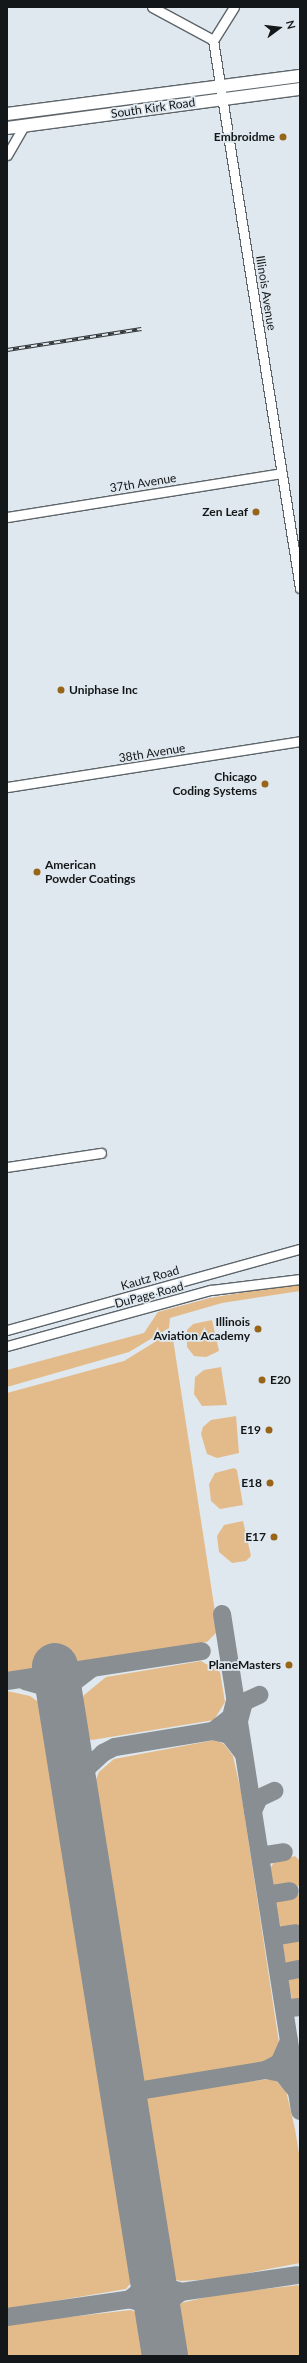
<!DOCTYPE html>
<html>
<head>
<meta charset="utf-8">
<style>
	body { margin:0 }
	#map { position:relative; width:307px; height:2363px; overflow:hidden; background:#dfe8ee; font-family:Lato,sans-serif }
	div>[style] { position:absolute }
	.green>* { inset:0; background:#e3bb8b }
	.taxiway>* { height:18px; margin:-9px; padding:0 9px; transform-origin:9px; border-radius:9px; background:#888e92 }
	.runway>* { height:46px; margin:-23px; padding:0 23px; transform-origin:23px; border-radius:23px; background:#888e92 }
	.roads { filter:drop-shadow(1px 0 #5d656a) drop-shadow(-1px 0 #5d656a) drop-shadow(0 1px #5d656a) drop-shadow(0 -1px #5d656a) }
	.minor>* { height:9px; margin:-4.5px; padding:0 4.5px; transform-origin:4.5px; border-radius:4.5px; background:#fff }
	.major>* { height:12px; margin:-6px; padding:0 6px; transform-origin:6px; border-radius:6px; background:#fff }
	.rail>* { height:3.5px; margin-top:-1.75px; transform-origin:0; background:repeating-linear-gradient(90deg,#dfe8ee 0 6px,#313537 0 12px); box-sizing:border-box; border-block:1px solid #313537 }
	.dots>* { width:11px; height:11px; translate:-50% -50%; box-sizing:border-box; border:2px solid #dfe8ee; border-radius:50% }
	span { translate:-50% -50%; white-space:nowrap; text-align:center; line-height:1.15; -webkit-text-stroke:3.5px #dfe8ee; paint-order:stroke }
	.street-label { font-size:12px; color:#141719 }
	.poi-label { font-size:12px; color:#141719; font-weight:700 }
	.right { translate:-100% -50%; text-align:right }
	.left { translate:0 -50%; text-align:left }
	.frame { position:absolute; inset:0; border:8px solid #141719; pointer-events:none }
	.north { position:absolute; left:259px; top:8px; width:40px; height:40px; -webkit-text-stroke:3px #dfe8ee; paint-order:stroke; rotate:75deg; font-size:11px; font-weight:700; line-height:16px; text-align:center; color:#141719 }
	.north::after { content:''; display:block; margin:auto; width:14px; height:18px; background:#141719; clip-path:polygon(50% 0,100% 100%,50% 72%,0 100%) }
</style>
</head>
<body>
<div id="map">
	<div class="green">
		<div style="clip-path:polygon(299px 1283px,300px 1291px,222px 1303px,170px 1318px,169px 1328px,129px 1352px,7px 1387px,7px 1370px,144px 1333px,158px 1312px,210px 1298px)"></div>
		<div style="clip-path:polygon(212px 1320px,219px 1351px,206px 1357px,194px 1356px,187px 1347px,187px 1330px,193px 1324px)"></div>
		<div style="clip-path:polygon(163px 1337px,173px 1339px,218px 1631px,207px 1642px,67px 1664px,66px 1658px,44px 1662px,44px 1668px,7px 1674px,7px 1393px,124px 1361px)"></div>
		<div style="clip-path:polygon(221px 1367px,227px 1405px,202px 1406px,194px 1394px,195px 1377px,204px 1370px)"></div>
		<div style="clip-path:polygon(236px 1416px,239px 1453px,217px 1458px,207px 1454px,201px 1434px,203px 1427px,211px 1420px)"></div>
		<div style="clip-path:polygon(234px 1468px,237px 1470px,243px 1505px,220px 1509px,211px 1501px,209px 1484px,215px 1473px)"></div>
		<div style="clip-path:polygon(243px 1521px,251px 1556px,246px 1561px,232px 1563px,219px 1552px,217px 1536px,224px 1525px)"></div>
		<div style="clip-path:polygon(201px 1661px,220px 1672px,225px 1702px,214px 1720px,92px 1740px,84px 1738px,77px 1730px,75px 1717px,84px 1695px,106px 1677px)"></div>
		<div style="clip-path:polygon(7px 1691px,30px 1696px,41px 1704px,53px 1724px,140px 2271px,126px 2289px,7px 2309px)"></div>
		<div style="clip-path:polygon(215px 1740px,224px 1744px,233px 1756px,241px 1792px,279px 2043px,273px 2056px,262px 2063px,147px 2083px,135px 2078px,131px 2072px,88px 1800px,99px 1772px,114px 1759px)"></div>
		<div style="clip-path:polygon(295px 1856px,300px 1861px,300px 1886px,272px 1886px,270px 1869px,274px 1862px)"></div>
		<div style="clip-path:polygon(300px 1894px,300px 1928px,281px 1929px,275px 1901px)"></div>
		<div style="clip-path:polygon(300px 1937px,300px 1965px,287px 1966px,281px 1943px)"></div>
		<div style="clip-path:polygon(300px 1974px,300px 2002px,293px 2002px,287px 1979px)"></div>
		<div style="clip-path:polygon(269px 2079px,276px 2081px,286px 2091px,295px 2129px,300px 2160px,300px 2263px,216px 2279px,180px 2281px,171px 2278px,162px 2268px,137px 2109px,140px 2101px,151px 2094px)"></div>
		<div style="clip-path:polygon(300px 2285px,300px 2356px,176px 2356px,171px 2320px,181px 2303px,220px 2294px)"></div>
		<div style="clip-path:polygon(131px 2310px,144px 2316px,148px 2324px,153px 2356px,7px 2356px,7px 2324px)"></div>
	</div>
	<div class="taxiway">
		<div style="left:222px;top:1614px;width:503px;rotate:81.08deg"></div>
		<div style="left:7px;top:1681px;width:197px;rotate:-8.7deg"></div>
		<div style="left:25px;top:1681px;width:22px;rotate:16deg"></div>
		<div style="left:46px;top:1687px;width:25px;rotate:50deg"></div>
		<div style="left:62px;top:1706px;width:25px;rotate:-64deg"></div>
		<div style="left:73px;top:1683px;width:23px;rotate:-38deg"></div>
		<div style="left:235px;top:1701px;width:16px;rotate:104deg"></div>
		<div style="left:231px;top:1717px;width:23px;rotate:142deg"></div>
		<div style="left:213px;top:1731px;width:16px;rotate:14deg"></div>
		<div style="left:229px;top:1735px;width:23px;rotate:52deg"></div>
		<div style="left:239px;top:1721px;width:20px;rotate:-75deg"></div>
		<div style="left:244px;top:1702px;width:17px;rotate:-25deg"></div>
		<div style="left:78px;top:1806px;width:39px;rotate:-77deg"></div>
		<div style="left:87px;top:1768px;width:22px;rotate:-43deg"></div>
		<div style="left:103px;top:1753px;width:13px;rotate:-27deg"></div>
		<div style="left:115px;top:1747px;width:99px;rotate:-9.3deg"></div>
		<div style="left:253px;top:1811px;width:14px;rotate:-65deg"></div>
		<div style="left:259px;top:1798px;width:17px;rotate:-25deg"></div>
		<div style="left:266px;top:1855px;width:18px;rotate:-9deg"></div>
		<div style="left:272px;top:1894px;width:18px;rotate:-9deg"></div>
		<div style="left:278px;top:1936px;width:18px;rotate:-9deg"></div>
		<div style="left:284px;top:1972px;width:16px;rotate:-11deg"></div>
		<div style="left:290px;top:2008px;width:10px;rotate:-6deg"></div>
		<div style="left:289px;top:2041px;width:24px;rotate:114deg"></div>
		<div style="left:279px;top:2063px;width:15px;rotate:152deg"></div>
		<div style="left:266px;top:2070px;width:16px;rotate:11deg"></div>
		<div style="left:282px;top:2073px;width:22px;rotate:51deg"></div>
		<div style="left:119px;top:2070px;width:21px;rotate:55deg"></div>
		<div style="left:131px;top:2087px;width:13px;rotate:13deg"></div>
		<div style="left:144px;top:2090px;width:14px;rotate:150deg"></div>
		<div style="left:132px;top:2097px;width:18px;rotate:109deg"></div>
		<div style="left:144px;top:2090px;width:124px;rotate:-9.3deg"></div>
		<div style="left:151px;top:2268px;width:22px;rotate:56deg"></div>
		<div style="left:163px;top:2286px;width:19px;rotate:18deg"></div>
		<div style="left:181px;top:2292px;width:20px;rotate:143deg"></div>
		<div style="left:165px;top:2304px;width:18px;rotate:109deg"></div>
		<div style="left:159px;top:2321px;width:19px;rotate:-125deg"></div>
		<div style="left:148px;top:2305px;width:19px;rotate:-162deg"></div>
		<div style="left:130px;top:2299px;width:19px;rotate:-39deg"></div>
		<div style="left:145px;top:2287px;width:20px;rotate:-72deg"></div>
		<div style="left:7px;top:2317px;width:293px;rotate:-8.2deg"></div>
	</div>
	<div class="runway">
		<div style="left:55px;top:1666px;width:699px;rotate:80.94deg"></div>
	</div>
	<div class="roads">
		<div class="minor">
			<div style="left:152px;top:7px;width:69px;rotate:28.4deg"></div>
			<div style="left:234px;top:7px;width:39px;rotate:122deg"></div>
			<div style="left:213px;top:40px;width:555px;rotate:80.98deg"></div>
			<div style="left:7px;top:155px;width:34px;rotate:-60deg"></div>
			<div style="left:7px;top:517px;width:278px;rotate:-9.1deg"></div>
			<div style="left:7px;top:787px;width:297px;rotate:-8.9deg"></div>
			<div style="left:7px;top:1167px;width:95px;rotate:-8.5deg"></div>
			<div style="left:7px;top:1330px;width:304px;rotate:-15.5deg"></div>
			<div style="left:7px;top:1346px;width:212px;rotate:-15.4deg"></div>
			<div style="left:211px;top:1290px;width:90px;rotate:-7deg"></div>
		</div>
		<div class="major">
			<div style="left:7px;top:114px;width:295px;rotate:-7.4deg"></div>
			<div style="left:7px;top:128px;width:296px;rotate:-7.6deg"></div>
		</div>
	</div>
	<div class="rail">
		<div style="left:7px;top:350px;width:136px;rotate:-8.9deg"></div>
	</div>
	<div class="dots">
		<div style="left:283px;top:137px;background:#976418"></div>
		<div style="left:256px;top:512px;background:#976418"></div>
		<div style="left:61px;top:690px;background:#976418"></div>
		<div style="left:265px;top:784px;background:#976418"></div>
		<div style="left:37px;top:872px;background:#976418"></div>
		<div style="left:258px;top:1329px;background:#976418"></div>
		<div style="left:262px;top:1380px;background:#976418"></div>
		<div style="left:269px;top:1430px;background:#976418"></div>
		<div style="left:270px;top:1483px;background:#976418"></div>
		<div style="left:274px;top:1537px;background:#976418"></div>
		<div style="left:289px;top:1665px;background:#976418"></div>
	</div>
	<div class="street-label">
		<span style="left:153px;top:108px;rotate:-8deg">South Kirk Road</span>
		<span style="left:266px;top:293px;rotate:81deg">Illinois Avenue</span>
		<span style="left:143px;top:483px;rotate:-9deg">37th Avenue</span>
		<span style="left:152px;top:753px;rotate:-9deg">38th Avenue</span>
		<span style="left:150px;top:1278px;rotate:-16deg">Kautz Road</span>
		<span style="left:149px;top:1295px;rotate:-15deg">DuPage Road</span>
	</div>
	<div class="poi-label">
		<span class="right" style="left:275px;top:137px">Embroidme</span>
		<span class="right" style="left:248px;top:512px">Zen Leaf</span>
		<span class="left" style="left:69px;top:690px">Uniphase Inc</span>
		<span class="right" style="left:257px;top:784px">Chicago<br>Coding Systems</span>
		<span class="left" style="left:45px;top:872px">American<br>Powder Coatings</span>
		<span class="right" style="left:250px;top:1329px">Illinois<br>Aviation Academy</span>
		<span class="left" style="left:270px;top:1380px">E20</span>
		<span class="right" style="left:261px;top:1430px">E19</span>
		<span class="right" style="left:262px;top:1483px">E18</span>
		<span class="right" style="left:266px;top:1537px">E17</span>
		<span class="right" style="left:281px;top:1665px">PlaneMasters</span>
	</div>
	<div class="frame"></div>
	<div class="north">N</div>
</div>
</body>
</html>
